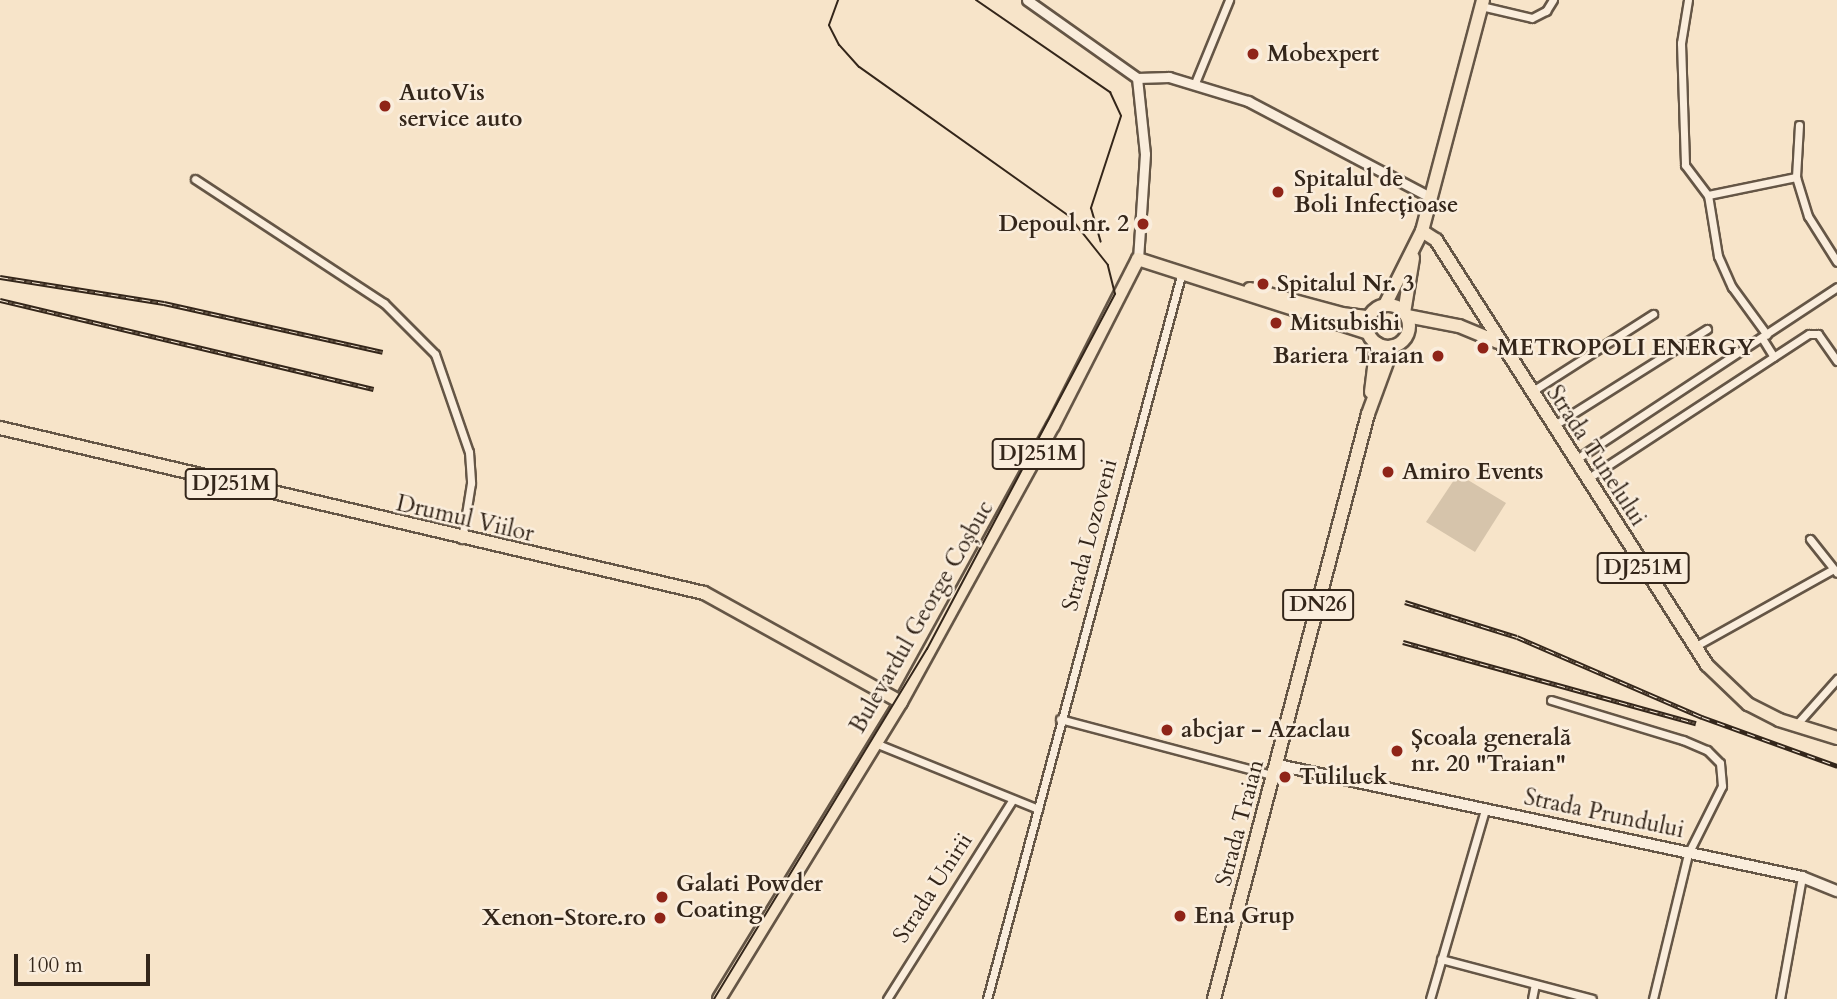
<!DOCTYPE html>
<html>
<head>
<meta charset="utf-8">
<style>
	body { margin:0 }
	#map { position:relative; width:1837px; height:999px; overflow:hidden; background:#f7e4c9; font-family:Cardo,serif }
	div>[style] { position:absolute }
	.green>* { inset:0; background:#d6c4ab }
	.roads { filter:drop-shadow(2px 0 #655646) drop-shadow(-2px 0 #655646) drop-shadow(0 2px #655646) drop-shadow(0 -2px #655646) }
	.minor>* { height:7px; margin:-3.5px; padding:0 3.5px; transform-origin:3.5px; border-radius:3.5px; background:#faeddc }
	.tertiary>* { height:9px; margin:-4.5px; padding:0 4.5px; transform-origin:4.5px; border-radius:4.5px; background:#faeddc }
	.secondary>* { height:10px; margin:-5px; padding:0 5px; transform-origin:5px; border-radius:5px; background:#faeddc }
	.primary>* { height:12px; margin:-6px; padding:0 6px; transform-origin:6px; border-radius:6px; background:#f7e4c9 }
	.trunk>* { height:12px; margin:-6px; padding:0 6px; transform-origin:6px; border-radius:6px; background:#f7e4c9 }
	.trunk>.ring { margin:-6px; padding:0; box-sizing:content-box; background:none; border:12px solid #f7e4c9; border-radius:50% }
	.tram>* { height:2px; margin:-1px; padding:0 1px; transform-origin:1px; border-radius:1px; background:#34261a }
	.rail>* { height:5px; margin-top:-2.5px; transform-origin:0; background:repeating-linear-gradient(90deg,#faeddc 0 8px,#34261a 0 16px); box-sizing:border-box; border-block:2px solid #34261a }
	.dots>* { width:19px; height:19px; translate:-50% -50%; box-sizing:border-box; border:4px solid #faeddc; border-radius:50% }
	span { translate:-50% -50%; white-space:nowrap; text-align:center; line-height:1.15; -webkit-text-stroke:5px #faeddc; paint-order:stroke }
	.shield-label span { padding:2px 5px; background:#faeddc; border:2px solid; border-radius:5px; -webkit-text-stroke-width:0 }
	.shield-label { font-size:21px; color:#34261a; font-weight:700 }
	.poi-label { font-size:23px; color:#34261a; font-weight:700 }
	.left { translate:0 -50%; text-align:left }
	.right { translate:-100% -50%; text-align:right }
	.street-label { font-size:23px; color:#34261a }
	.scale { position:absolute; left:14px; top:954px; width:136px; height:32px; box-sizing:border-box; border:4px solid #34261a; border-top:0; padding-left:9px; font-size:21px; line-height:24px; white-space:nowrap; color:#34261a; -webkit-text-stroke:5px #faeddc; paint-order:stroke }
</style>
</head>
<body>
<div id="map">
	<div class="green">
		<div style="clip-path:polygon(1458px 474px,1506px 503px,1475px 552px,1426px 522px)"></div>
	</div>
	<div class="roads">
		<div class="minor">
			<div style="left:1688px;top:0;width:44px;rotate:99.2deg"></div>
			<div style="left:1681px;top:43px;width:122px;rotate:88.1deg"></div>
			<div style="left:1685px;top:165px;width:38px;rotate:53deg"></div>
			<div style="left:1708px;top:195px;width:62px;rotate:80.7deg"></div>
			<div style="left:1718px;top:256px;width:34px;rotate:66deg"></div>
			<div style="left:1732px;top:287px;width:59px;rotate:53.9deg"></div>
			<div style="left:1481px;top:6px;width:52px;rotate:13.2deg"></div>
			<div style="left:1532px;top:18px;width:16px;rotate:-27deg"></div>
			<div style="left:1546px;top:11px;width:13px;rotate:-58deg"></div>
			<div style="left:1195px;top:83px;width:90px;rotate:-67.7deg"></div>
			<div style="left:1799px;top:125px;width:52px;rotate:93.3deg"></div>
			<div style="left:1796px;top:177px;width:41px;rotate:72.9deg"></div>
			<div style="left:1808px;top:216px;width:54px;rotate:57.8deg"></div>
			<div style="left:195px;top:179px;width:226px;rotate:33.3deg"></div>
			<div style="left:384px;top:303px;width:72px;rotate:45deg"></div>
			<div style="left:435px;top:354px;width:104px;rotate:70.9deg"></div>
			<div style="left:469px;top:452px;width:31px;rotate:86deg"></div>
			<div style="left:471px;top:483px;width:57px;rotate:99.1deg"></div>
			<div style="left:1708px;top:195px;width:90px;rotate:-11.6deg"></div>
			<div style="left:1762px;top:338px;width:22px;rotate:58deg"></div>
			<div style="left:1531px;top:392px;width:145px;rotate:-32.6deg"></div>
			<div style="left:1553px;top:426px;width:182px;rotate:-32.2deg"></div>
			<div style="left:1575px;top:460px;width:314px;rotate:-33.4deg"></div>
			<div style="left:1587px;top:479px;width:265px;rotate:-33.2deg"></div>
			<div style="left:1809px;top:334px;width:9px"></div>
			<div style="left:1818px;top:334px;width:33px;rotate:55deg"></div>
			<div style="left:1810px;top:539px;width:43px;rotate:51.5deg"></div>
			<div style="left:1694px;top:647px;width:158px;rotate:-29.2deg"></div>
			<div style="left:1551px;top:700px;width:138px;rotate:16.9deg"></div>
			<div style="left:1683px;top:740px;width:26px;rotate:23deg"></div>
			<div style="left:1707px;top:750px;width:18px;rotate:45deg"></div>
			<div style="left:1720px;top:763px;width:23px;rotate:85deg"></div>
			<div style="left:1722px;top:786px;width:76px;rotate:116.6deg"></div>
			<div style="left:1688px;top:854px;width:149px;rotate:103.6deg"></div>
			<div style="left:1060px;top:719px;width:222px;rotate:14.8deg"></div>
			<div style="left:1796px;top:725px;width:62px;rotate:-48.3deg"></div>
			<div style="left:875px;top:743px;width:176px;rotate:22deg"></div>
			<div style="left:1441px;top:959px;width:156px;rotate:14.8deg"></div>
			<div style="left:887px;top:999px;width:236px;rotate:-57.8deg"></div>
			<div style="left:987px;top:999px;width:753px;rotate:-74.99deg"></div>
			<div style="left:1430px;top:999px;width:197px;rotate:-73.8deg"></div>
			<div style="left:1532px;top:999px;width:15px;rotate:-79deg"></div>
			<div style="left:1780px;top:999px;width:124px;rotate:-79.8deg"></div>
		</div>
		<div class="tertiary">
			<div style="left:1027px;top:0;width:135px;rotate:35.3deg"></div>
			<div style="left:1137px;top:78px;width:76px;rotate:84deg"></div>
			<div style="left:1145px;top:154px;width:105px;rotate:93.8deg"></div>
			<div style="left:1137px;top:78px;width:32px;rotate:-2deg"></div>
			<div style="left:1169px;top:77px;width:83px;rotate:16.9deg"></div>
			<div style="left:1248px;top:101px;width:206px;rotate:27.8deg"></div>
		</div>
		<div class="secondary">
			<div style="left:1278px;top:765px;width:536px;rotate:12.06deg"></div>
			<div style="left:1802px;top:877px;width:38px;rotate:22deg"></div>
		</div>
		<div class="primary">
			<div style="left:1385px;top:305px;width:83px;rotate:-63.4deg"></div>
			<div style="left:1422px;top:231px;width:239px;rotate:-75.2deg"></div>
			<div style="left:1404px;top:313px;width:56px;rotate:-80.7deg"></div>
			<div style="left:1371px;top:392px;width:49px;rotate:-83deg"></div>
			<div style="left:719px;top:999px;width:348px;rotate:-58.5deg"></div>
			<div style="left:1214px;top:999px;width:605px;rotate:-75.25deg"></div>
			<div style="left:1368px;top:414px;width:72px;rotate:-69.8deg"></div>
		</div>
		<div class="trunk">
			<div style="left:1422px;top:231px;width:17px;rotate:33deg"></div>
			<div style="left:1436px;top:240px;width:504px;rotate:57.48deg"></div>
			<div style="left:1707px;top:665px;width:57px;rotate:43.6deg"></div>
			<div style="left:1748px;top:704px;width:35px;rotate:27deg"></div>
			<div style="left:1779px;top:720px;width:61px;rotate:17.2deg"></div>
			<div style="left:1250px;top:289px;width:95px;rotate:15.2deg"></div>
			<div style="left:1342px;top:314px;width:26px;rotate:7deg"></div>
			<div class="ring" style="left:1367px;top:305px;width:30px;height:30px"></div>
			<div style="left:1407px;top:316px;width:53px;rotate:10.9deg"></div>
			<div style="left:1459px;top:326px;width:42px;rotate:22.3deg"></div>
			<div style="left:0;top:428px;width:723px;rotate:13.19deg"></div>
			<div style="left:704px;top:593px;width:225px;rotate:29deg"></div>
			<div style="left:901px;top:702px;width:315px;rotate:-61.2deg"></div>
			<div style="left:1053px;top:426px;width:187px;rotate:-63deg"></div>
			<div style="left:1138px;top:259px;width:242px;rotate:17.8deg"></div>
		</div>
	</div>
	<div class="tram">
		<div style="left:976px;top:0;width:163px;rotate:34.5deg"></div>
		<div style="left:1110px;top:92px;width:26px;rotate:65deg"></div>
		<div style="left:1121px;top:116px;width:97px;rotate:108.1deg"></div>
		<div style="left:1091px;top:208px;width:35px;rotate:74deg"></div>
		<div style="left:714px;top:999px;width:410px;rotate:-58.7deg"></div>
		<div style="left:927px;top:649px;width:402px;rotate:-62.1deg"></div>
		<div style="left:1115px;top:294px;width:30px;rotate:-104deg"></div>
		<div style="left:1108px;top:265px;width:63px;rotate:-128.5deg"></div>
		<div style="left:1069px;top:216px;width:257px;rotate:-144.6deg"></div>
		<div style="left:859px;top:67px;width:30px;rotate:-132deg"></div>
		<div style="left:839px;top:45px;width:22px;rotate:-117deg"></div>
		<div style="left:829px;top:25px;width:27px;rotate:-70deg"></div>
	</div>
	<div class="rail">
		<div style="left:0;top:277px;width:166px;rotate:9deg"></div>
		<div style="left:164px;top:303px;width:224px;rotate:12.6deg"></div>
		<div style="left:0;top:300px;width:384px;rotate:13.4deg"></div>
		<div style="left:1405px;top:602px;width:117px;rotate:17.4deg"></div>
		<div style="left:1517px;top:637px;width:202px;rotate:23.4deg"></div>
		<div style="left:1702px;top:717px;width:144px;rotate:19.9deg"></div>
		<div style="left:1403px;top:642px;width:304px;rotate:15.5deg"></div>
	</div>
	<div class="dots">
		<div style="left:1253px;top:54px;background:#8f2418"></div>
		<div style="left:385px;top:106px;background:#8f2418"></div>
		<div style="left:1278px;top:192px;background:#8f2418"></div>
		<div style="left:1143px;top:224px;background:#8f2418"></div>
		<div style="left:1263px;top:284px;background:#8f2418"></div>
		<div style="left:1276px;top:323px;background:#8f2418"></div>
		<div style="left:1483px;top:348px;background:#8f2418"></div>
		<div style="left:1438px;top:356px;background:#8f2418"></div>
		<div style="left:1388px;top:472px;background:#8f2418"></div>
		<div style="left:1167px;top:730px;background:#8f2418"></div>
		<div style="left:1397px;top:751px;background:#8f2418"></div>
		<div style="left:1285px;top:777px;background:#8f2418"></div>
		<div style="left:662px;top:897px;background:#8f2418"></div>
		<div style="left:1180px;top:916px;background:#8f2418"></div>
		<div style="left:660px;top:918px;background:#8f2418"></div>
	</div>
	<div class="shield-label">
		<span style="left:1038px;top:454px">DJ251M</span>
		<span style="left:231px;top:484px">DJ251M</span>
		<span style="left:1643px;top:568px">DJ251M</span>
		<span style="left:1318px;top:605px">DN26</span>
	</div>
	<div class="poi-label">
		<span class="left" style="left:1267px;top:54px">Mobexpert</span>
		<span class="left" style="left:399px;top:106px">AutoVis<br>service auto</span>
		<span class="left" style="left:1294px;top:192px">Spitalul de<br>Boli Infecțioase</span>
		<span class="right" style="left:1129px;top:224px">Depoul nr. 2</span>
		<span class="left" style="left:1277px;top:284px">Spitalul Nr. 3</span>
		<span class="left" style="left:1290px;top:323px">Mitsubishi</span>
		<span class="left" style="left:1497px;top:348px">METROPOLI ENERGY</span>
		<span class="right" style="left:1424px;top:356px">Bariera Traian</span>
		<span class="left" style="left:1402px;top:472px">Amiro Events</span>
		<span class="left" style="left:1181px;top:730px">abcjar - Azaclau</span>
		<span class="left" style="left:1411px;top:751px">Școala generală<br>nr. 20 "Traian"</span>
		<span class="left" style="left:1299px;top:777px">Tuliluck</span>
		<span class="left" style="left:676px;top:897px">Galati Powder<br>Coating</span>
		<span class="left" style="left:1194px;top:916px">Ena Grup</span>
		<span class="right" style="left:646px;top:918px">Xenon-Store.ro</span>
	</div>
	<div class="street-label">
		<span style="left:1596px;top:456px;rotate:57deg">Strada Tunelului</span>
		<span style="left:465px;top:519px;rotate:13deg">Drumul Viilor</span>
		<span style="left:1090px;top:535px;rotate:-75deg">Strada Lozoveni</span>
		<span style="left:922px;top:617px;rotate:-60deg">Bulevardul George Coșbuc</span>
		<span style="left:1604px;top:814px;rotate:12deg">Strada Prundului</span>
		<span style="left:1240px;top:823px;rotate:-75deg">Strada Traian</span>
		<span style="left:933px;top:888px;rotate:-57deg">Strada Unirii</span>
	</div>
	<div class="scale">100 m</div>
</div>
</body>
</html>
